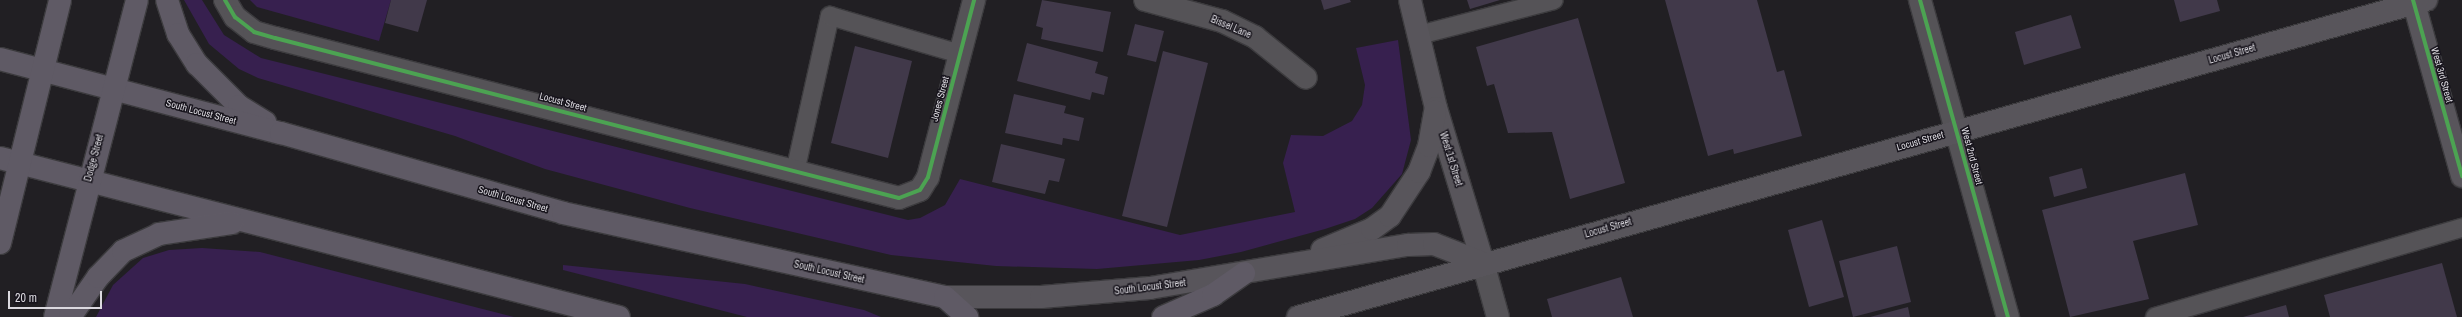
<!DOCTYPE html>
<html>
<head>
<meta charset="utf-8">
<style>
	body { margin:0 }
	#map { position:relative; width:2462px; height:317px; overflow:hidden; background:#211f23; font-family:"Archivo Narrow",sans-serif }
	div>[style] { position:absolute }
	.green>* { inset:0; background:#37204f }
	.building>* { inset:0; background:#41394a }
	.roads { filter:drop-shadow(1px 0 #3c3b3e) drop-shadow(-1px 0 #3c3b3e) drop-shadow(0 1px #3c3b3e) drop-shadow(0 -1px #3c3b3e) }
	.lane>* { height:18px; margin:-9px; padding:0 9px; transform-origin:9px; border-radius:9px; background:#555357 }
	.street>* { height:22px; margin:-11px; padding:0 11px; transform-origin:11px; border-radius:11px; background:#555357 }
	.secondary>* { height:22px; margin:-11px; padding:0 11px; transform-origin:11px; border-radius:11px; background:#58555b }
	.highway>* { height:22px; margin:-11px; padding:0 11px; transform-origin:11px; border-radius:11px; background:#5f5a65 }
	.cycleway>* { height:4px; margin:-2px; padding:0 2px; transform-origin:2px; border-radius:2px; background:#4ca352 }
	span { translate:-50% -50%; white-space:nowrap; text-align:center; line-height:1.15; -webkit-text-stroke:3px #17141c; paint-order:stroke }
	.street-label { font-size:10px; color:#dbd9df }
	.scale { position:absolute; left:8px; top:291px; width:94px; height:18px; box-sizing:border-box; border:2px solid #dbd9df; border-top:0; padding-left:5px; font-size:12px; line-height:14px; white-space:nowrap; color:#dbd9df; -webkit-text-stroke:3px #17141c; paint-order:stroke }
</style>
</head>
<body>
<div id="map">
	<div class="green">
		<div style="clip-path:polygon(184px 0,202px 0,224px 35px,261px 58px,908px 220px,920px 218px,945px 205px,960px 179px,1180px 235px,1295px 212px,1283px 163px,1291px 135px,1323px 136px,1352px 121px,1362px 105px,1365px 85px,1356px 48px,1398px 40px,1411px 140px,1402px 174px,1372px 208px,1355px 219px,1325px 229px,1241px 252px,1199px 260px,1097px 269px,996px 266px,891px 255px,690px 208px,545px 169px,455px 136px,258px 78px,239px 69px,209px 44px)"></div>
		<div style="clip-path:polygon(250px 0,391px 0,379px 41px,257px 7px)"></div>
		<div style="clip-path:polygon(202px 248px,260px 252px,514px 317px,96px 317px,113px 285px,143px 258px,169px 250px)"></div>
		<div style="clip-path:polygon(563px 265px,745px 284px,864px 310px,881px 317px,747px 317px,563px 270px)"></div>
	</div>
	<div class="building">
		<div style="clip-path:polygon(391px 0,427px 0,418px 32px,385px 23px)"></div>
		<div style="clip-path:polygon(1042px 0,1111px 12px,1103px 52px,1041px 39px,1043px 28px,1036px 26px)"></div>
		<div style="clip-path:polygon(1321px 0,1350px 0,1351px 2px,1324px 10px)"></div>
		<div style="clip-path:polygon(1467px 0,1500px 0,1470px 9px)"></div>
		<div style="clip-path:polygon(1665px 0,1757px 0,1777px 72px,1784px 70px,1802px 136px,1734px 154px,1733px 149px,1708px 156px)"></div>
		<div style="clip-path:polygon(2174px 0,2217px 0,2220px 11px,2180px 22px)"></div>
		<div style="clip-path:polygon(2071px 15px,2081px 48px,2024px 65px,2015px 32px)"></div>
		<div style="clip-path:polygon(1578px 18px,1625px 183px,1570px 199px,1552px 132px,1508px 133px,1494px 84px,1487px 86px,1476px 47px)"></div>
		<div style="clip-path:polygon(1135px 24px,1164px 31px,1156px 62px,1127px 55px)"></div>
		<div style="clip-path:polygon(1027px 43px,1098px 62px,1095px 73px,1108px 77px,1104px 95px,1092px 92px,1090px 100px,1017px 81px)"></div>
		<div style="clip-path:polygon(855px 46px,912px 61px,888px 158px,831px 143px)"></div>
		<div style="clip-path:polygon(1163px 51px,1208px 63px,1167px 227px,1122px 216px)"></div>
		<div style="clip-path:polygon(1014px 94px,1066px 106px,1064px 113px,1084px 118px,1079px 141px,1063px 138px,1062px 145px,1005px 133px)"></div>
		<div style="clip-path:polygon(1001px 144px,1065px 159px,1059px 182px,1049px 180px,1045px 194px,992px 182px)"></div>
		<div style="clip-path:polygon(2082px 168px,2087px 188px,2054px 197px,2049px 177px)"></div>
		<div style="clip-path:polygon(2185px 173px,2198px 225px,2133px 241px,2149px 299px,2070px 317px,2042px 210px)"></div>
		<div style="clip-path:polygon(1822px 220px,1844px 297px,1809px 307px,1788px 230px)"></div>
		<div style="clip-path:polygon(1897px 246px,1911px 302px,1853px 317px,1839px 261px)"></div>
		<div style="clip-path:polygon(2442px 263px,2457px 317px,2330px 317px,2324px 295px)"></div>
		<div style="clip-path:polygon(1621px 277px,1633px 317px,1552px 317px,1547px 299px)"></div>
		<div style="clip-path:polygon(2286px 305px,2289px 317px,2243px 317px)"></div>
		<div style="clip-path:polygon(1908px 307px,1910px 317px,1870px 317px)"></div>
	</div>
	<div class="roads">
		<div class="lane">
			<div style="left:1419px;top:35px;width:139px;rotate:-14.5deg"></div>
			<div style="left:795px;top:172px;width:160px;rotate:-77.4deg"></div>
			<div style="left:830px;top:16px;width:135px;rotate:16.3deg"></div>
			<div style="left:2155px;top:317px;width:320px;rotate:-16.2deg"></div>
		</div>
		<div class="street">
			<div style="left:225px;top:0;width:20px;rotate:60deg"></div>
			<div style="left:235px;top:17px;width:24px;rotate:38deg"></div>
			<div style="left:254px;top:32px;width:22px;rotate:16deg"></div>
			<div style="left:275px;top:38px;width:644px;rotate:14.38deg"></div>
			<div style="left:899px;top:198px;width:22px;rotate:-21deg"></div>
			<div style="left:920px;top:190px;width:15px;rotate:-58deg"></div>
			<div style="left:928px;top:177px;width:183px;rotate:-75.4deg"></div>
			<div style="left:1145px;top:0;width:80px;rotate:15.3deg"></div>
			<div style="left:1222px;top:21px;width:37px;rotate:26deg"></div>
			<div style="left:1255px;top:37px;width:65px;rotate:38.8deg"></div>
			<div style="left:1920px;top:0;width:329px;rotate:74.5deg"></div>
			<div style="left:1483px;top:263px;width:56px;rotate:74.5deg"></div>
		</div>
		<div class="secondary">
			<div style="left:1410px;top:0;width:111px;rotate:76.5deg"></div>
			<div style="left:1436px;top:108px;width:162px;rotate:73.1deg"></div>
			<div style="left:2413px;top:0;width:183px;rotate:74.4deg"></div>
			<div style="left:1322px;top:250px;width:54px;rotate:-22.8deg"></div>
			<div style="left:1372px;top:229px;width:22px;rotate:-36deg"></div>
			<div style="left:1390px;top:216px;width:53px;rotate:-56.6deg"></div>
			<div style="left:1419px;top:172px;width:28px;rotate:-69deg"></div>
			<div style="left:1429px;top:146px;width:35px;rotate:-80deg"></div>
			<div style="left:945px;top:297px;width:96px"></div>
			<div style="left:1041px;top:297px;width:109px;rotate:-4.7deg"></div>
			<div style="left:1150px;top:288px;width:262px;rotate:-9.5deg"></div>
			<div style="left:1408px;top:245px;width:26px;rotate:-2deg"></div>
			<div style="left:1434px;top:244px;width:53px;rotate:21.2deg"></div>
			<div style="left:1298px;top:317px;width:1172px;rotate:-15.7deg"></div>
		</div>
		<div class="highway">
			<div style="left:167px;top:0;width:36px;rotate:72deg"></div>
			<div style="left:178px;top:34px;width:36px;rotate:58deg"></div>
			<div style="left:197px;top:64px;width:59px;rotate:45deg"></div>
			<div style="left:239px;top:106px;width:31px;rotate:32deg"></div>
			<div style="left:0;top:59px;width:291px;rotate:14.8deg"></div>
			<div style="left:281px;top:133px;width:293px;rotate:15.8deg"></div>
			<div style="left:563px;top:213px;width:391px;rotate:12.4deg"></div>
			<div style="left:945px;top:297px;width:30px;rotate:42deg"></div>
			<div style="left:0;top:158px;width:639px;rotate:14.41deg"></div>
			<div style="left:0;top:243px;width:250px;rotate:-76.1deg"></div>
			<div style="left:55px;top:317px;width:327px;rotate:-75.5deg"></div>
			<div style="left:70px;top:317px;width:49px;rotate:-55deg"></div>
			<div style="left:98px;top:277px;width:36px;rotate:-46deg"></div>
			<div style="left:123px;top:251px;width:40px;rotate:-25deg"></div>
			<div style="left:159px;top:234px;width:74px;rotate:-8.6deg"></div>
			<div style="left:1163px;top:317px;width:55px;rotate:-23.7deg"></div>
			<div style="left:1213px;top:295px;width:38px;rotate:-35deg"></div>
		</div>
	</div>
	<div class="cycleway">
		<div style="left:225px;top:0;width:20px;rotate:60deg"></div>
		<div style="left:235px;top:17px;width:24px;rotate:38deg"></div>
		<div style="left:254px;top:32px;width:22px;rotate:16deg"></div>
		<div style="left:275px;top:38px;width:644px;rotate:14.38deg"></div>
		<div style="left:899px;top:198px;width:22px;rotate:-21deg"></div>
		<div style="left:920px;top:190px;width:15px;rotate:-58deg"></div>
		<div style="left:928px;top:177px;width:183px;rotate:-75.4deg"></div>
		<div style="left:1920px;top:0;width:329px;rotate:74.5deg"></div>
		<div style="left:2413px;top:0;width:183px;rotate:74.4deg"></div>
	</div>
	<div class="street-label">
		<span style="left:1231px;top:27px;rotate:23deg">Bissel Lane</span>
		<span style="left:2232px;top:54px;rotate:-16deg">Locust Street</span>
		<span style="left:2442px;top:75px;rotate:74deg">West 3rd Street</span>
		<span style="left:940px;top:99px;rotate:-75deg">Jones Street</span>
		<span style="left:563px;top:102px;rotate:15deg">Locust Street</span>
		<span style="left:201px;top:112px;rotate:15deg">South Locust Street</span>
		<span style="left:1920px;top:141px;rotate:-16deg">Locust Street</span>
		<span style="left:1972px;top:156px;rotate:75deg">West 2nd Street</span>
		<span style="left:94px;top:158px;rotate:-75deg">Dodge Street</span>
		<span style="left:1451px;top:159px;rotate:73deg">West 1st Street</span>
		<span style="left:513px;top:199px;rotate:16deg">South Locust Street</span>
		<span style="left:1608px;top:228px;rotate:-16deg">Locust Street</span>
		<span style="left:829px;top:272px;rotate:13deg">South Locust Street</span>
		<span style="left:1150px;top:287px;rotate:-7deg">South Locust Street</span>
	</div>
	<div class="scale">20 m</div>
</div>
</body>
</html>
